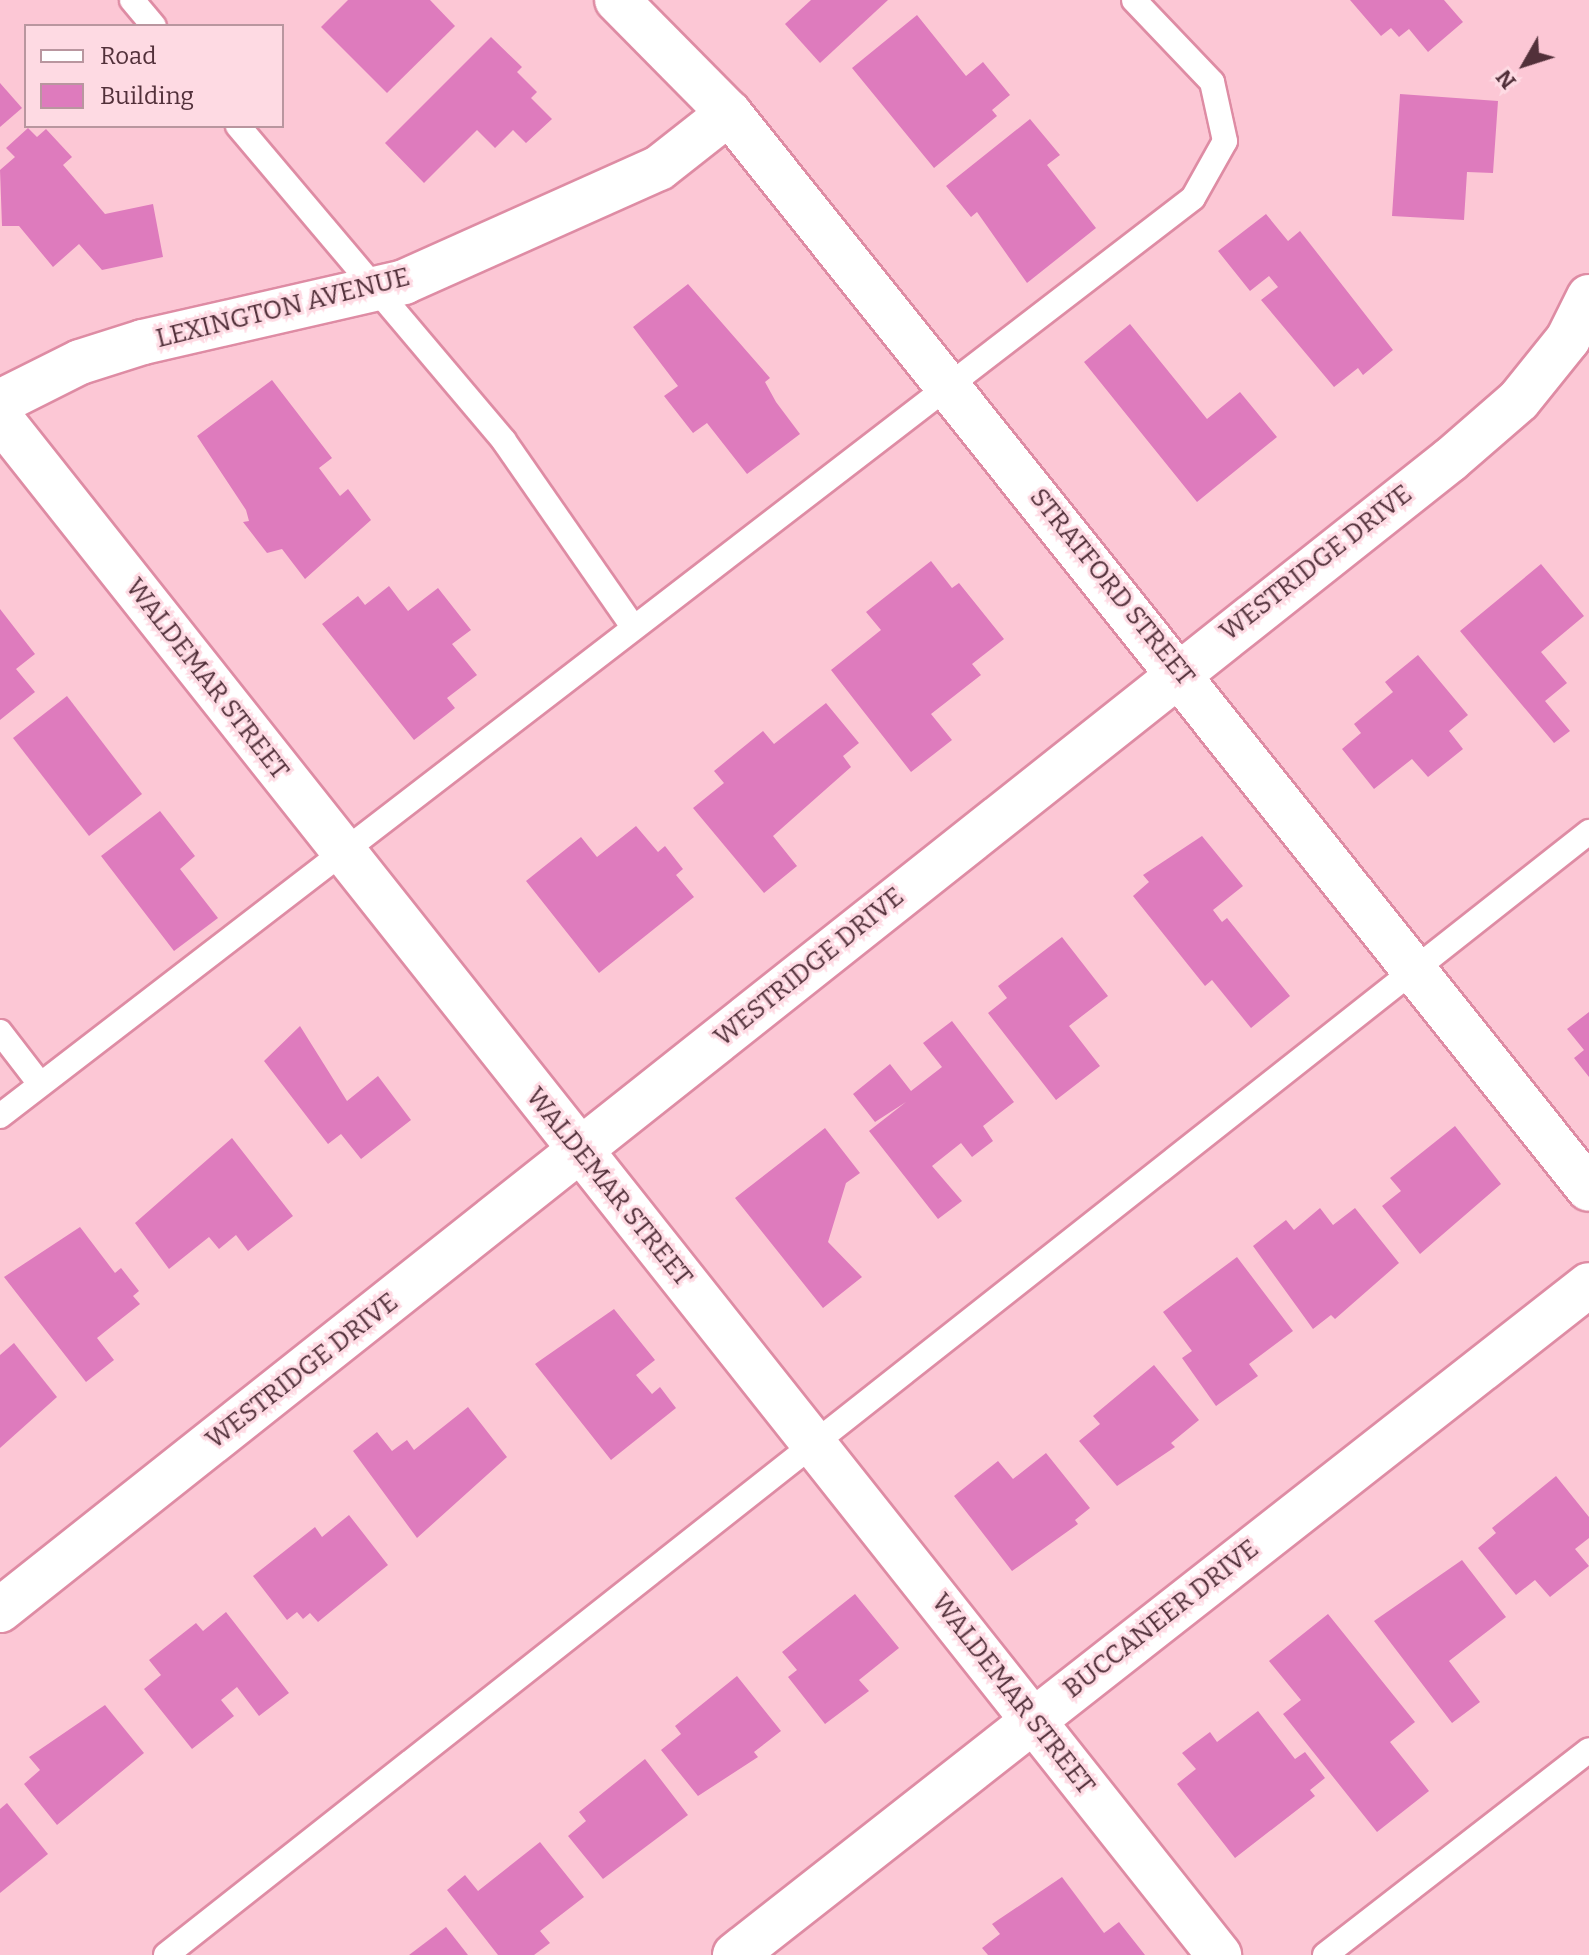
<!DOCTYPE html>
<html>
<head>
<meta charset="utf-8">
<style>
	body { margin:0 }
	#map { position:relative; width:1589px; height:1955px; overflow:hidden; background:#fcc7d5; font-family:Bitter,serif }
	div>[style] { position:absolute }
	.building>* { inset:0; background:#de7bbd }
	.roads { filter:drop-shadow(2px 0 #de8ca4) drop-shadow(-2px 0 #de8ca4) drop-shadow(0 2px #de8ca4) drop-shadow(0 -2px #de8ca4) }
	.service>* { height:24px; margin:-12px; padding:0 12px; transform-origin:12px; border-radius:12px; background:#fff }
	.minor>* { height:44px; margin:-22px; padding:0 22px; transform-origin:22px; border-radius:22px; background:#fff }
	span { translate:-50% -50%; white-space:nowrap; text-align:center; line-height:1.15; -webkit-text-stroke:6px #fedae3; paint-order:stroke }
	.street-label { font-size:26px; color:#52303a }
	.legend { position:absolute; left:24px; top:24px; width:260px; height:104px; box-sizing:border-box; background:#fedae3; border:2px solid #b9969f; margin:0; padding:10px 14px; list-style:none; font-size:24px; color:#52303a }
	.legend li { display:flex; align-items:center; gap:16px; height:40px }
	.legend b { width:40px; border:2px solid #b9969f }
	.north { position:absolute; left:1485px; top:24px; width:80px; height:80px; -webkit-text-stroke:6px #fedae3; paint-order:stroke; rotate:231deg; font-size:22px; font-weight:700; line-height:32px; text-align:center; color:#52303a }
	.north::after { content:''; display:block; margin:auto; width:28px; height:36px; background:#52303a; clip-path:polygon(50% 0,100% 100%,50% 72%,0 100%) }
</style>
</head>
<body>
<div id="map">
	<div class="building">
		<div style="clip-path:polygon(348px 0,430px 0,455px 26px,387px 93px,321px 27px)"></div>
		<div style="clip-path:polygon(811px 0,888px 0,820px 63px,785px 24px)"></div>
		<div style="clip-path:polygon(1350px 0,1444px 0,1463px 22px,1428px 52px,1409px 29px,1399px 37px,1391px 28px,1381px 36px)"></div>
		<div style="clip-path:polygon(917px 15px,966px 76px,983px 62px,1010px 95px,992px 110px,997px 116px,934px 168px,852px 68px)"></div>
		<div style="clip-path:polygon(491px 37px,522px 67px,517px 72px,537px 92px,531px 98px,552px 119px,526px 143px,513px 130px,495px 148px,477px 130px,424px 183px,385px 143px)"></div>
		<div style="clip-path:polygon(0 83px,22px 108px,0 127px)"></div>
		<div style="clip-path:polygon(1400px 94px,1498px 101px,1493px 173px,1467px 172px,1464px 220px,1392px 216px)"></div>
		<div style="clip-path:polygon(1030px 119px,1060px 155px,1047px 165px,1096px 228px,1027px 283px,977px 212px,971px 217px,946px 186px)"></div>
		<div style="clip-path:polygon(28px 128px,37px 137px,46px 129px,72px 157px,63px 165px,105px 214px,153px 204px,163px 257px,102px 270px,79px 244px,53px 267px,19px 226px,2px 226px,0 170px,15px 157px,6px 148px)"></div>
		<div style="clip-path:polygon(1266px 214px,1288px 241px,1300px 231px,1393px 350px,1363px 375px,1358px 368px,1334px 387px,1261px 300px,1278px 287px,1269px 276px,1250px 291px,1218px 251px)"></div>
		<div style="clip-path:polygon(688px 284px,770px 378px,765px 382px,776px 402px,800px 434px,747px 474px,707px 423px,693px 433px,664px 396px,678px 386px,633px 327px)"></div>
		<div style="clip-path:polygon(1130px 324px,1207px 419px,1240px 392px,1277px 437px,1197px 502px,1084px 362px)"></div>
		<div style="clip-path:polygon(272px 380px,332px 458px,319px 468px,340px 496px,348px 489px,371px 520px,305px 579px,282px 549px,267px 553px,243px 522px,249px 521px,246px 510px,197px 436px)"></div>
		<div style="clip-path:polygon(931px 561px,952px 588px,959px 583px,1004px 639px,972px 664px,981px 675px,931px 714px,952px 740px,911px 772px,831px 670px,881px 630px,866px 612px)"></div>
		<div style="clip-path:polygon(1541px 564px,1584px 616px,1541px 652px,1567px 683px,1545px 701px,1570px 731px,1554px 743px,1460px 631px)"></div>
		<div style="clip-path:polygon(389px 586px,408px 611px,438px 588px,471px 630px,452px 644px,477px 675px,447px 698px,455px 708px,414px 740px,322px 624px,358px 596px,365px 605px)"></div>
		<div style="clip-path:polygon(0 609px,35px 654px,16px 669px,35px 692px,0 720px)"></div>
		<div style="clip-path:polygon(1418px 655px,1468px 715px,1449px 731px,1463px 749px,1428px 777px,1412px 759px,1374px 789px,1342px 749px,1361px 733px,1354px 724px,1393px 692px,1385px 682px)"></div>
		<div style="clip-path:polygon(67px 696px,142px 794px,89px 836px,13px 738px)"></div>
		<div style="clip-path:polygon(826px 703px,859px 743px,843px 756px,851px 767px,773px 836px,797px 866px,764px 893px,693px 808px,724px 783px,714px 771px,763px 731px,774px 744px)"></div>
		<div style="clip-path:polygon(160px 811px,195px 856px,180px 869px,218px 918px,174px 951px,101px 856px)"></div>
		<div style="clip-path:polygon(636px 826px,658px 852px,665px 846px,683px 869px,676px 875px,694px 897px,599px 973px,526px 881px,581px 837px,597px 857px)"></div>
		<div style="clip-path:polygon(1202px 836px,1243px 886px,1213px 910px,1222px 922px,1227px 918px,1290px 996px,1251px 1028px,1212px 980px,1205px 986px,1133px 896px,1149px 882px,1143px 875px)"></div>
		<div style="clip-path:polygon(1062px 937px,1108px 996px,1069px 1026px,1100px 1066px,1056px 1100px,988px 1013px,1007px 998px,998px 986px)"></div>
		<div style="clip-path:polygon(1589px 1012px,1589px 1077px,1574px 1058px,1584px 1050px,1567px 1029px)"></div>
		<div style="clip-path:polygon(952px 1021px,1014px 1102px,983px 1126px,993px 1141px,972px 1157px,961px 1143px,932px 1166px,962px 1201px,938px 1219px,869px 1131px,906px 1102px,875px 1122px,853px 1094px,890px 1064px,911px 1091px,942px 1067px,923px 1043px)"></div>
		<div style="clip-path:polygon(300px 1026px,347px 1101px,378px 1076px,411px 1120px,361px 1159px,341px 1134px,328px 1144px,264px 1061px)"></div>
		<div style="clip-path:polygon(1455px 1126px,1501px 1184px,1420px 1254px,1382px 1206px,1401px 1191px,1390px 1178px)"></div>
		<div style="clip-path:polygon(825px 1128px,860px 1173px,846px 1183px,828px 1242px,862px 1277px,823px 1308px,735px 1198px)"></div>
		<div style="clip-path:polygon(232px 1138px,293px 1216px,248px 1251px,236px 1235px,219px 1249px,209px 1237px,169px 1269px,135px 1223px)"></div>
		<div style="clip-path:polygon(1320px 1208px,1333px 1225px,1355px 1208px,1399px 1263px,1335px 1319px,1331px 1315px,1313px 1329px,1253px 1246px,1286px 1220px,1294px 1230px)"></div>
		<div style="clip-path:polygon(80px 1227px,115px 1273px,121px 1268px,139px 1291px,133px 1296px,140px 1304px,97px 1338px,114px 1360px,86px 1382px,4px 1277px)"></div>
		<div style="clip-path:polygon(1237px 1257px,1293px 1331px,1249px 1364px,1258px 1376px,1216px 1406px,1182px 1358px,1192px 1351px,1163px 1312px)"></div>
		<div style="clip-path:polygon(614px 1309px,655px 1360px,636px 1375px,652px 1394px,660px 1387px,676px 1408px,611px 1460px,535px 1364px)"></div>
		<div style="clip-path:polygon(14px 1343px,57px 1397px,0 1448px,0 1355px)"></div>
		<div style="clip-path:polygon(1154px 1365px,1199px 1420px,1171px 1443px,1175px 1447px,1117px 1486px,1079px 1441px,1100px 1424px,1093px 1416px)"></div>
		<div style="clip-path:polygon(468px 1407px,507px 1457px,417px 1538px,353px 1451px,377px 1432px,392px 1451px,407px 1440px,414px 1450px)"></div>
		<div style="clip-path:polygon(1046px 1453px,1090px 1508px,1075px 1520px,1078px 1524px,1012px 1571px,954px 1496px,998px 1461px,1013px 1479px)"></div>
		<div style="clip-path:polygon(1556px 1476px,1589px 1517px,1589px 1538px,1575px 1549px,1589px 1566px,1550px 1597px,1535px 1580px,1516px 1595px,1478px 1548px,1496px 1533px,1492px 1528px)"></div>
		<div style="clip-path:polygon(349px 1515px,388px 1565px,318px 1622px,310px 1613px,303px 1619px,297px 1612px,287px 1620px,253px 1576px,315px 1527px,322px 1537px)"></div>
		<div style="clip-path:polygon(1462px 1560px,1506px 1617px,1449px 1661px,1480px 1702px,1452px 1723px,1374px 1621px)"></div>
		<div style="clip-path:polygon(855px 1594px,899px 1648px,859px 1680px,869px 1691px,825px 1724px,788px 1677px,797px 1670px,782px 1652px)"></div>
		<div style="clip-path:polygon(226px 1612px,289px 1693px,259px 1716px,237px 1687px,221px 1700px,234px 1716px,192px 1749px,144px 1689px,161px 1675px,149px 1660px,196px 1623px,203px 1631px)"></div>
		<div style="clip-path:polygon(1328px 1614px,1415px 1722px,1390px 1742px,1429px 1791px,1377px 1832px,1283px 1714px,1301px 1700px,1269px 1661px)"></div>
		<div style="clip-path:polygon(737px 1676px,781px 1731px,754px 1752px,758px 1757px,698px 1796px,661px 1750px,681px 1734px,675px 1726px)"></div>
		<div style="clip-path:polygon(105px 1705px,144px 1753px,57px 1825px,24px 1784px,40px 1770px,29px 1757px)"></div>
		<div style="clip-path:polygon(1258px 1711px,1295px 1759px,1305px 1752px,1325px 1778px,1310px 1790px,1315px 1796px,1235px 1858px,1177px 1784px,1196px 1769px,1182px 1753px,1210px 1732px,1217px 1742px)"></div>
		<div style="clip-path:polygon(645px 1759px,688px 1815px,603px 1879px,568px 1836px,586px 1821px,579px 1812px)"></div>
		<div style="clip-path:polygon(7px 1803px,48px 1854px,0 1893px,0 1809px)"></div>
		<div style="clip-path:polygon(540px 1842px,584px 1897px,540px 1931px,550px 1943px,534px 1955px,498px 1955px,447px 1890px,465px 1875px,478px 1891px)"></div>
		<div style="clip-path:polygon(1062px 1877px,1104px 1933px,1119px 1922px,1145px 1955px,988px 1955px,982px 1948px,1000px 1934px,992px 1924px)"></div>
		<div style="clip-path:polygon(446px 1927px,468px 1955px,409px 1955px)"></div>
	</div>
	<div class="roads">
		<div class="service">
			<div style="left:132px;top:0;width:34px;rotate:50deg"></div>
			<div style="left:238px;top:126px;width:412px;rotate:49.8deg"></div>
			<div style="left:504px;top:441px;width:224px;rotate:55.2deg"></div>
			<div style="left:0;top:1032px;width:66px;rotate:52.4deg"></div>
			<div style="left:0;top:1116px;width:1505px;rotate:-37.58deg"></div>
			<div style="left:1193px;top:198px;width:65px;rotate:-60.7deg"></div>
			<div style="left:1225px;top:141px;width:60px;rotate:-102.4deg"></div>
			<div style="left:1212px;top:82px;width:113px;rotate:-133.6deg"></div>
			<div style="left:166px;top:1955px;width:1813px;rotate:-38.28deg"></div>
			<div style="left:1325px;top:1955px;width:334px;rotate:-37.8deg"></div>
		</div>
		<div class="minor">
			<div style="left:617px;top:0;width:159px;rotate:45.3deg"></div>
			<div style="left:729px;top:113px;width:1377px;rotate:51.37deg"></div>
			<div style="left:0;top:402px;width:89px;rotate:-26.6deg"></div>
			<div style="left:80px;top:362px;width:66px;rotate:-17.6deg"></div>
			<div style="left:143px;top:342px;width:268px;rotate:-12.9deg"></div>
			<div style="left:404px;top:282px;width:279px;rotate:-24.1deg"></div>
			<div style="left:659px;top:168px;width:89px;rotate:-38.2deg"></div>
			<div style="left:0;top:418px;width:1962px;rotate:51.58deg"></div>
			<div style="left:0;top:1610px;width:1851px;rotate:-38.42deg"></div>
			<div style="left:1450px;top:460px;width:91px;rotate:-41deg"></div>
			<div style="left:1519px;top:400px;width:78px;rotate:-51.2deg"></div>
			<div style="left:1568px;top:339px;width:47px;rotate:-63.4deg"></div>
			<div style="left:735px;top:1955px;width:1085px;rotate:-38.12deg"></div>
		</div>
	</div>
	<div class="street-label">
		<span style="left:283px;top:308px;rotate:-14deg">LEXINGTON AVENUE</span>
		<span style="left:1316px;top:563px;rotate:-38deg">WESTRIDGE DRIVE</span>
		<span style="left:1112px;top:587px;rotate:51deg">STRATFORD STREET</span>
		<span style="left:207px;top:679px;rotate:52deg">WALDEMAR STREET</span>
		<span style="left:809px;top:967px;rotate:-39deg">WESTRIDGE DRIVE</span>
		<span style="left:609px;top:1187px;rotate:51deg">WALDEMAR STREET</span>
		<span style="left:302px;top:1371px;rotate:-38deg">WESTRIDGE DRIVE</span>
		<span style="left:1161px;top:1619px;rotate:-38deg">BUCCANEER DRIVE</span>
		<span style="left:1013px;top:1694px;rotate:52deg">WALDEMAR STREET</span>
	</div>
	<ul class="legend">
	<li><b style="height:10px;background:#fff"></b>Road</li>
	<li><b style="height:22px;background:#de7bbd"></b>Building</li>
	</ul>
	<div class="north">N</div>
</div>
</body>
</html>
